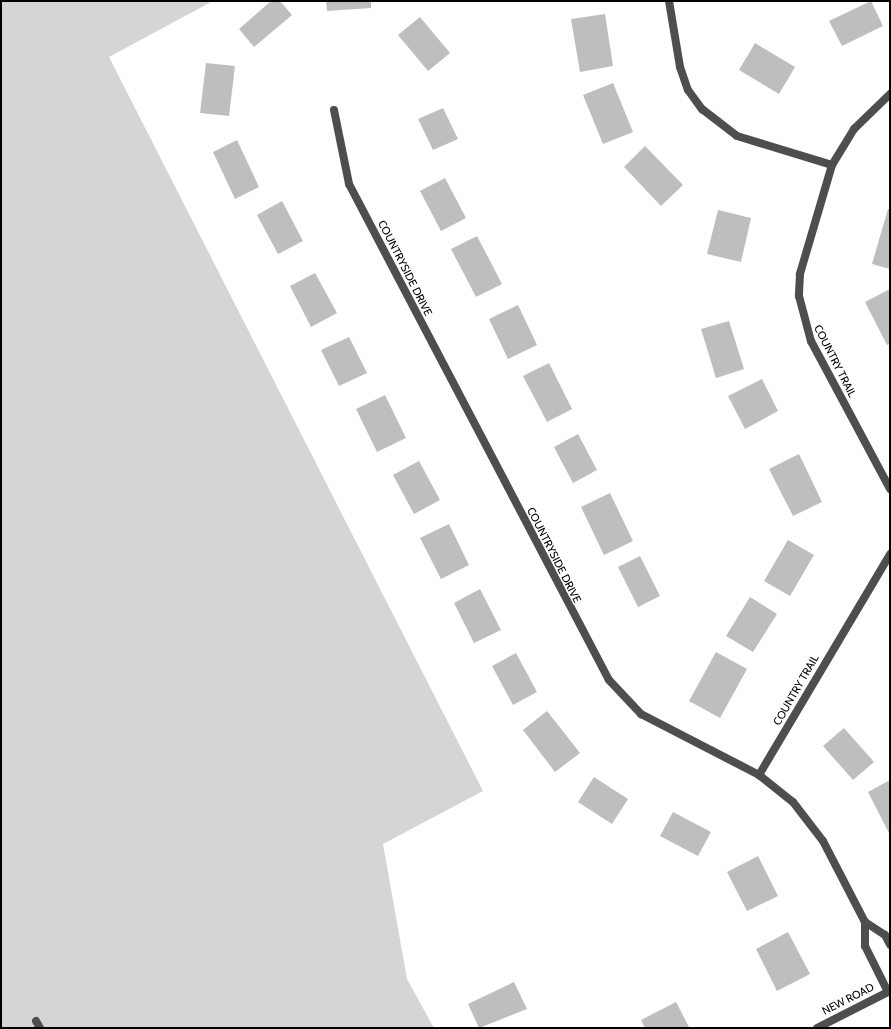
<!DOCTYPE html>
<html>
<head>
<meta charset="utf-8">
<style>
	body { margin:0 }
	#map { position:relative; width:891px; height:1029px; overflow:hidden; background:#fff; font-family:Cabin,sans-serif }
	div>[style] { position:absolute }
	.green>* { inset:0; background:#d5d5d5 }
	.building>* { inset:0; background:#bebebe }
	.service>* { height:8px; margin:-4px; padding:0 4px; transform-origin:4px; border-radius:4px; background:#4e4e4e }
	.minor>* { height:8px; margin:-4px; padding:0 4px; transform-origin:4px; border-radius:4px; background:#4e4e4e }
	.tertiary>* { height:8px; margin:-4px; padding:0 4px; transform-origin:4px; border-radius:4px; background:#4e4e4e }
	span { translate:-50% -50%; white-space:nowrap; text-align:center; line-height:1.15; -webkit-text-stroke:3px #fff; paint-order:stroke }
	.street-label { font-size:11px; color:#000 }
	.frame { position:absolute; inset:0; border:2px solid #000; pointer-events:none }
</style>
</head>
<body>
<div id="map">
	<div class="green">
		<div style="clip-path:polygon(1px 1px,213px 1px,109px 57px,483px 791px,383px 844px,407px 979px,434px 1028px,1px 1028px)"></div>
	</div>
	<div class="building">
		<div style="clip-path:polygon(271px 1px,280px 1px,292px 15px,254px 47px,239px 29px)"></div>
		<div style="clip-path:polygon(326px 1px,371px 1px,371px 8px,327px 11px)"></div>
		<div style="clip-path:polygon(871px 1px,883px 26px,842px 46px,829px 21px)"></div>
		<div style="clip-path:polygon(605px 14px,613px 66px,580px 72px,571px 19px)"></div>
		<div style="clip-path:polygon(420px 17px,450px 53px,428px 71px,398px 35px)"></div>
		<div style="clip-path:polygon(755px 43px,795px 67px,779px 94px,739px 70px)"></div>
		<div style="clip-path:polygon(206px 63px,235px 66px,229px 116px,200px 113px)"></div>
		<div style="clip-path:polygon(613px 83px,633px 132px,603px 144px,583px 95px)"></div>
		<div style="clip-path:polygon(443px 108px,458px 139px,433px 150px,418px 119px)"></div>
		<div style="clip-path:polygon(237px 140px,259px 187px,235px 199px,213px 152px)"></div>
		<div style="clip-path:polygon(645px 146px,683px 185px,661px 206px,624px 167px)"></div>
		<div style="clip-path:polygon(445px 178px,466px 218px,441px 231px,420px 191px)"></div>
		<div style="clip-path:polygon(282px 201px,303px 241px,278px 254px,257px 215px)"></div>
		<div style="clip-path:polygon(888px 209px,890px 209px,890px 269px,872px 264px)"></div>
		<div style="clip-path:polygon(718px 210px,751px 218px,741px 262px,707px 254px)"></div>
		<div style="clip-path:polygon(477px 236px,502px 284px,476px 297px,451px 249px)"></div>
		<div style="clip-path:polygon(315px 273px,337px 313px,311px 327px,290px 286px)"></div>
		<div style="clip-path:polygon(890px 289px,890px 344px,887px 345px,865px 302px)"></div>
		<div style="clip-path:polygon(518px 305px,537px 345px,508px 359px,489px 319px)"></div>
		<div style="clip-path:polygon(729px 321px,744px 369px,716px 378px,701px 329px)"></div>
		<div style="clip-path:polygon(349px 337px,367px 373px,339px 386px,321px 350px)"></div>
		<div style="clip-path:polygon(549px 363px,572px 409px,547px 422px,523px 376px)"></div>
		<div style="clip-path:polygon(762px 379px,778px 411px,745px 429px,728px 396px)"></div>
		<div style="clip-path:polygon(385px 395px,406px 438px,377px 452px,356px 409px)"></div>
		<div style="clip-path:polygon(578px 434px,597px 470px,573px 483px,554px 447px)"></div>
		<div style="clip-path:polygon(799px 454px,822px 502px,793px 516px,769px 469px)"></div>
		<div style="clip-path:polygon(419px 461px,440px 500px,414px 514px,393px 475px)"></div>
		<div style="clip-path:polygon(610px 493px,633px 541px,604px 555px,581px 507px)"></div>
		<div style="clip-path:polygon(449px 524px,469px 565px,441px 579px,420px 538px)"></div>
		<div style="clip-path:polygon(788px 540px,814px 555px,790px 596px,764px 581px)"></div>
		<div style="clip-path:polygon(640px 556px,660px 596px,638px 607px,618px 567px)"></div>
		<div style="clip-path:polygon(480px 589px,501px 630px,474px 643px,454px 603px)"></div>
		<div style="clip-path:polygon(750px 597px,777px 614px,753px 652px,726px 636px)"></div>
		<div style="clip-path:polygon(716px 652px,747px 669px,720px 718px,689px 701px)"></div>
		<div style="clip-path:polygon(516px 653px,537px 692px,513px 705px,492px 666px)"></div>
		<div style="clip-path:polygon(547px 711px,580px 753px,555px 772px,523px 730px)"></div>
		<div style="clip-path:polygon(844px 728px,874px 762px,853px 780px,823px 746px)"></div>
		<div style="clip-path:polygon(594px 777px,628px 799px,612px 824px,578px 802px)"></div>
		<div style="clip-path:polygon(890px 780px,890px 835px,868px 792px)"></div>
		<div style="clip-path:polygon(673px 812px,711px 832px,698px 856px,660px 836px)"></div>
		<div style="clip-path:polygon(758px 856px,778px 896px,747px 911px,727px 872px)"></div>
		<div style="clip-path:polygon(788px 932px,810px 974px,777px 991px,756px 949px)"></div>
		<div style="clip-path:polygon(514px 982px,527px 1009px,479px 1028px,468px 1004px)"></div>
		<div style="clip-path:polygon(676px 1002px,689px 1027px,645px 1028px,641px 1020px)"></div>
	</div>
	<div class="service">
		<div style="left:36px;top:1021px;width:8px;rotate:60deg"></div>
	</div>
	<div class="minor">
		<div style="left:669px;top:1px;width:67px;rotate:80.5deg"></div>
		<div style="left:680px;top:67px;width:24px;rotate:71deg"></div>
		<div style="left:688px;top:90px;width:24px;rotate:54deg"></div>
		<div style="left:702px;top:109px;width:44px;rotate:37.6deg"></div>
		<div style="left:737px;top:136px;width:99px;rotate:17deg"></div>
		<div style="left:890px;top:94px;width:50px;rotate:135.8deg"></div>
		<div style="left:854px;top:129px;width:42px;rotate:121.4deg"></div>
		<div style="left:832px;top:165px;width:114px;rotate:106.4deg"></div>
		<div style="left:800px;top:274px;width:22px;rotate:93deg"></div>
		<div style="left:799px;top:296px;width:47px;rotate:75.1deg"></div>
		<div style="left:811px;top:341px;width:168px;rotate:61.9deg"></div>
		<div style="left:334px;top:110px;width:76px;rotate:78.5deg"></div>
		<div style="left:349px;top:184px;width:560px;rotate:62.34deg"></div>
		<div style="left:609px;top:680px;width:47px;rotate:46.7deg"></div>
		<div style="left:641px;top:714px;width:133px;rotate:27.3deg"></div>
		<div style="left:759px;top:775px;width:43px;rotate:38.5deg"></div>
		<div style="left:793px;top:802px;width:49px;rotate:52.4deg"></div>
		<div style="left:823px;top:841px;width:91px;rotate:62.6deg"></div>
		<div style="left:865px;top:922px;width:24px;rotate:33deg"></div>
		<div style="left:885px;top:935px;width:11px;rotate:63deg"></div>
		<div style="left:759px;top:775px;width:257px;rotate:-59.3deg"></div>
		<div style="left:865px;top:922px;width:24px;rotate:90deg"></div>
		<div style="left:865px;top:946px;width:51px;rotate:63.4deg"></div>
	</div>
	<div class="tertiary">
		<div style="left:817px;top:1028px;width:82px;rotate:-26.9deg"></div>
	</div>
	<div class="street-label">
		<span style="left:405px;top:268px;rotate:63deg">COUNTRYSIDE DRIVE</span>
		<span style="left:835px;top:361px;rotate:63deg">COUNTRY TRAIL</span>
		<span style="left:554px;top:555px;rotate:63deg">COUNTRYSIDE DRIVE</span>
		<span style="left:796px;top:690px;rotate:-60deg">COUNTRY TRAIL</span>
		<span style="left:848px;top:999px;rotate:-27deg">NEW ROAD</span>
	</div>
	<div class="frame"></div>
</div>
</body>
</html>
